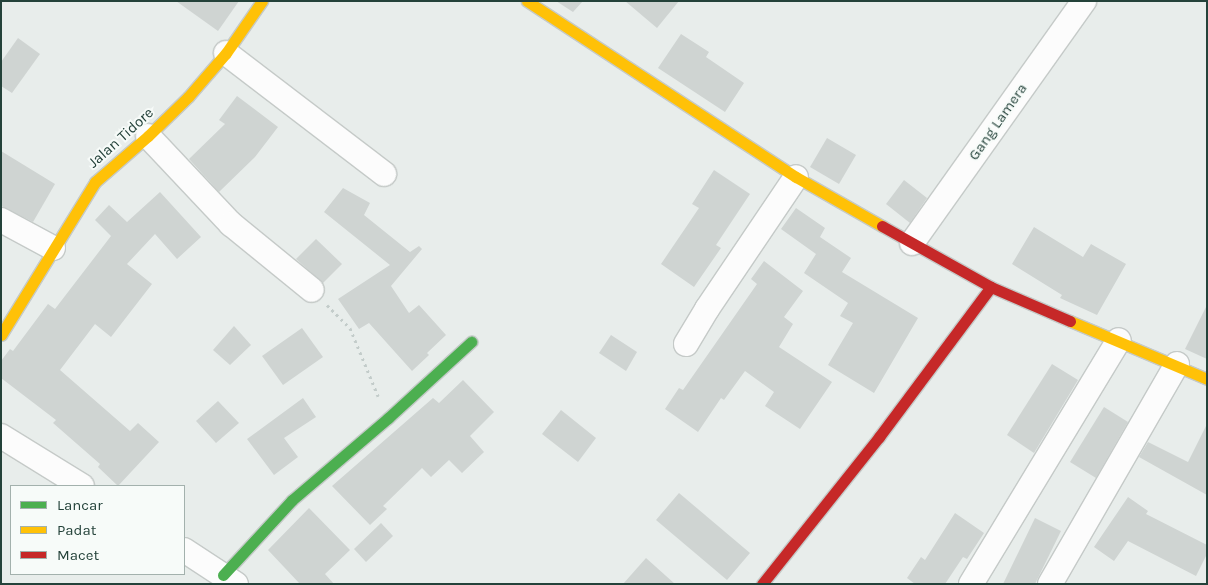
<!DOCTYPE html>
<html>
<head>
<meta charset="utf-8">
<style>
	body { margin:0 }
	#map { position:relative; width:1208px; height:585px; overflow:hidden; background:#e8edeb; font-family:Karla,sans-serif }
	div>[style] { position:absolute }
	.building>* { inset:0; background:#cfd4d2 }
	.path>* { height:3px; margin-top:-1.5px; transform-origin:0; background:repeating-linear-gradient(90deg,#c3ccca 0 2.5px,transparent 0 6.5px) }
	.roads { filter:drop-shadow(1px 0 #c5cac8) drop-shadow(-1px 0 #c5cac8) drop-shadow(0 1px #c5cac8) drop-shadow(0 -1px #c5cac8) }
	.street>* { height:24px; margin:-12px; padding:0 12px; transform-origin:12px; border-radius:12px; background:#fcfcfc }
	.fast>* { height:11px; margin:-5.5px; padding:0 5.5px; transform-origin:5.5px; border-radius:5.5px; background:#4caf50 }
	.slow>* { height:11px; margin:-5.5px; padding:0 5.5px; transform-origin:5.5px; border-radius:5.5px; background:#ffc107 }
	.jam>* { height:11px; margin:-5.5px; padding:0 5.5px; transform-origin:5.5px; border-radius:5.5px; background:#c62828 }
	span { translate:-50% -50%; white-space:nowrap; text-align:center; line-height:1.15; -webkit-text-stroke:4px #f7fbf9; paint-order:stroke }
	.street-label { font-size:15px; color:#24423a }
	.frame { position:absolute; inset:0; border:2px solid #24423a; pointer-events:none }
	.legend { position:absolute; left:10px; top:485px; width:175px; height:90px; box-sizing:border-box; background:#f7fbf9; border:1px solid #a3b1ad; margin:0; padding:6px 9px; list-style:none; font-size:15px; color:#24423a }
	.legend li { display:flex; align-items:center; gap:10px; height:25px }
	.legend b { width:25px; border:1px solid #a3b1ad }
</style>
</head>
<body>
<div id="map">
	<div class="building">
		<div style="clip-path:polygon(176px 1px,239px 1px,218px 31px)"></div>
		<div style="clip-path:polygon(556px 1px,583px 1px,573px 12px)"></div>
		<div style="clip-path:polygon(625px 1px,679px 1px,657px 28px)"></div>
		<div style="clip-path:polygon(681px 34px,709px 52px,706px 57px,744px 83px,725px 112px,658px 68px)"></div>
		<div style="clip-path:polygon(18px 38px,40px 54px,12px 93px,1px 86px,1px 62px)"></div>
		<div style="clip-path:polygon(237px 96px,278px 127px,255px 157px,219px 192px,189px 159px,225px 124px,219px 120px)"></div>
		<div style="clip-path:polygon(827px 138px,856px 155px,839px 184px,810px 167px)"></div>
		<div style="clip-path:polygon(1px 151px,55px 184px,33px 222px,1px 206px)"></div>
		<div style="clip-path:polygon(714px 170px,750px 194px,716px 245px,721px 248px,694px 287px,661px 264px,699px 208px,692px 204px)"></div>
		<div style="clip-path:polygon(904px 180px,927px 198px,910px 223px,886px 204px)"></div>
		<div style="clip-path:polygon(343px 188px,370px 203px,364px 215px,410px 252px,419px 246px,422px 249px,391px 286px,409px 313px,419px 305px,446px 335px,427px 353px,429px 355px,412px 371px,369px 323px,359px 329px,338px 299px,390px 265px,324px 212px)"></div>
		<div style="clip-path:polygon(160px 192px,201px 237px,177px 259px,155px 234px,127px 264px,152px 284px,111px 337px,95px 324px,60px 370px,130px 431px,138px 423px,159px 442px,118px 486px,98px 467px,100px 464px,53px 423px,56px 420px,1px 378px,1px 361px,10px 349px,13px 351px,48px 304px,55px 309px,111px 236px,95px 220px,109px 205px,127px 222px)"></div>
		<div style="clip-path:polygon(796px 208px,825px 228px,820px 237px,851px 258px,842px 272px,918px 318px,874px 393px,828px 365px,853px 323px,840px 316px,848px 303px,804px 273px,816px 254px,781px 229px)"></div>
		<div style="clip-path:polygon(1034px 227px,1083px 257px,1091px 244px,1126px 264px,1097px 315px,1060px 298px,1062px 295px,1012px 264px)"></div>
		<div style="clip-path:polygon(316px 239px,342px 264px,323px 283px,296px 259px)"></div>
		<div style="clip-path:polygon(764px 261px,803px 291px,784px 317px,793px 324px,779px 347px,832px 382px,800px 429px,765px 406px,774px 392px,745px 371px,724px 400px,721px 398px,698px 432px,665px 409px,679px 388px,683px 390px,757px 284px,751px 279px)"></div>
		<div style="clip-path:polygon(1207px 305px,1207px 359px,1185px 349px)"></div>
		<div style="clip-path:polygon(234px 326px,251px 345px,230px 365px,213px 350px)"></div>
		<div style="clip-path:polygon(302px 328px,323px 357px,283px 385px,262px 356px)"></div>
		<div style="clip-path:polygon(611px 335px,637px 352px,626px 371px,599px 353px)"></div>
		<div style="clip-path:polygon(1052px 364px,1078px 380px,1034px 453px,1007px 435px)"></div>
		<div style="clip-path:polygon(463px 380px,494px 412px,470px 436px,484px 452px,462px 473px,449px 460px,431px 477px,422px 468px,383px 506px,387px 509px,370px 525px,332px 486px,433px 398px,439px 403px)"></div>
		<div style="clip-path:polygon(303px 398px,316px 417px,284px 438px,298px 457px,274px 475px,247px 439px)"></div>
		<div style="clip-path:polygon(218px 401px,239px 423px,216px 443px,196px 421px)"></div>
		<div style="clip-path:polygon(1104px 407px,1128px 422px,1096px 478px,1070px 462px)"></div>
		<div style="clip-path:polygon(561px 410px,596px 438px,578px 462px,542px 434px)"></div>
		<div style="clip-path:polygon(1207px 424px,1207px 495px,1139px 457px,1148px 442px,1188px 462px)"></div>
		<div style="clip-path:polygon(679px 493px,750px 553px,727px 580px,656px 520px)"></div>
		<div style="clip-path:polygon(1128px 497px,1148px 511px,1146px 514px,1207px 545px,1207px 554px,1196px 576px,1128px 541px,1114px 561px,1094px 547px)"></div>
		<div style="clip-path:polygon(309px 508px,350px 550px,325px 574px,334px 584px,300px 584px,268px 550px)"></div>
		<div style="clip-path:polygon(955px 513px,984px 533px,967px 559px,963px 557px,945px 584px,915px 584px,907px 578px,921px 557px,925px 560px)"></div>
		<div style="clip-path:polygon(1035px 518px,1061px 531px,1035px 584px,1003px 584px)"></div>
		<div style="clip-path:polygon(381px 523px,393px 536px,366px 562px,354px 549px)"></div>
		<div style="clip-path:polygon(646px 558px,675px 584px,623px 584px)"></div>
	</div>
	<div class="path">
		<div style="left:327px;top:305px;width:33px;rotate:45deg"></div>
		<div style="left:350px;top:328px;width:74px;rotate:67.6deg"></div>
	</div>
	<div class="roads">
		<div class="street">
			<div style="left:226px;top:53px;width:199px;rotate:37.4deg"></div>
			<div style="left:148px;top:136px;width:121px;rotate:46.7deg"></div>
			<div style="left:231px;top:224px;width:104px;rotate:39.2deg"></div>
			<div style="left:1px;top:220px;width:59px;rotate:28.3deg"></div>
			<div style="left:912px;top:243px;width:297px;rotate:-54.6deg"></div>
			<div style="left:686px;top:344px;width:41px;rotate:-59deg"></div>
			<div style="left:707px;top:309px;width:159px;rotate:-56deg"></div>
			<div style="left:1px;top:436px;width:95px;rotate:31.7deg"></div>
			<div style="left:184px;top:550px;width:62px;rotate:33.2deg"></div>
			<div style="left:971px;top:584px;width:285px;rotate:-58.8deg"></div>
			<div style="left:1050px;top:584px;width:254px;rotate:-60deg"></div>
		</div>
		<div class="fast">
			<div style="left:223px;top:575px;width:102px;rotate:-47.4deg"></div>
			<div style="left:292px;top:500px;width:126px;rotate:-40.5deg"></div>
			<div style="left:388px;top:418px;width:113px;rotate:-42.5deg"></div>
		</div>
		<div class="slow">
			<div style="left:527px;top:1px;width:321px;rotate:33.2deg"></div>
			<div style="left:796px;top:177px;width:99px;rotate:29.7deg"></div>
			<div style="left:1070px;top:321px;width:149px;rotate:22.9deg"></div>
			<div style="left:1px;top:335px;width:180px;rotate:-58.4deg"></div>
			<div style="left:95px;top:182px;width:70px;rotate:-41deg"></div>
			<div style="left:148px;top:136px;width:56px;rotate:-44.3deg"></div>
			<div style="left:188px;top:97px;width:58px;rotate:-49.2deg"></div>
			<div style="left:226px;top:53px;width:63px;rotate:-55.3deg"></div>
		</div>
		<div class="jam">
			<div style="left:882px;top:226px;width:125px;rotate:29.2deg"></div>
			<div style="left:991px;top:287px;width:86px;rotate:23.3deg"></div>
			<div style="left:762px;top:584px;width:188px;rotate:-51.5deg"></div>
			<div style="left:879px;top:437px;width:187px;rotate:-53.3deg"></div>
		</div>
	</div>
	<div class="street-label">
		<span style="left:998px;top:122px;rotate:-55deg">Gang Lamera</span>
		<span style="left:121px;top:138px;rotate:-42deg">Jalan Tidore</span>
	</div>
	<div class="frame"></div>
	<ul class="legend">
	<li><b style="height:6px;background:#4caf50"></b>Lancar</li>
	<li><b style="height:6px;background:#ffc107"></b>Padat</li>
	<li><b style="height:6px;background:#c62828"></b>Macet</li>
	</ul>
</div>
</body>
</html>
